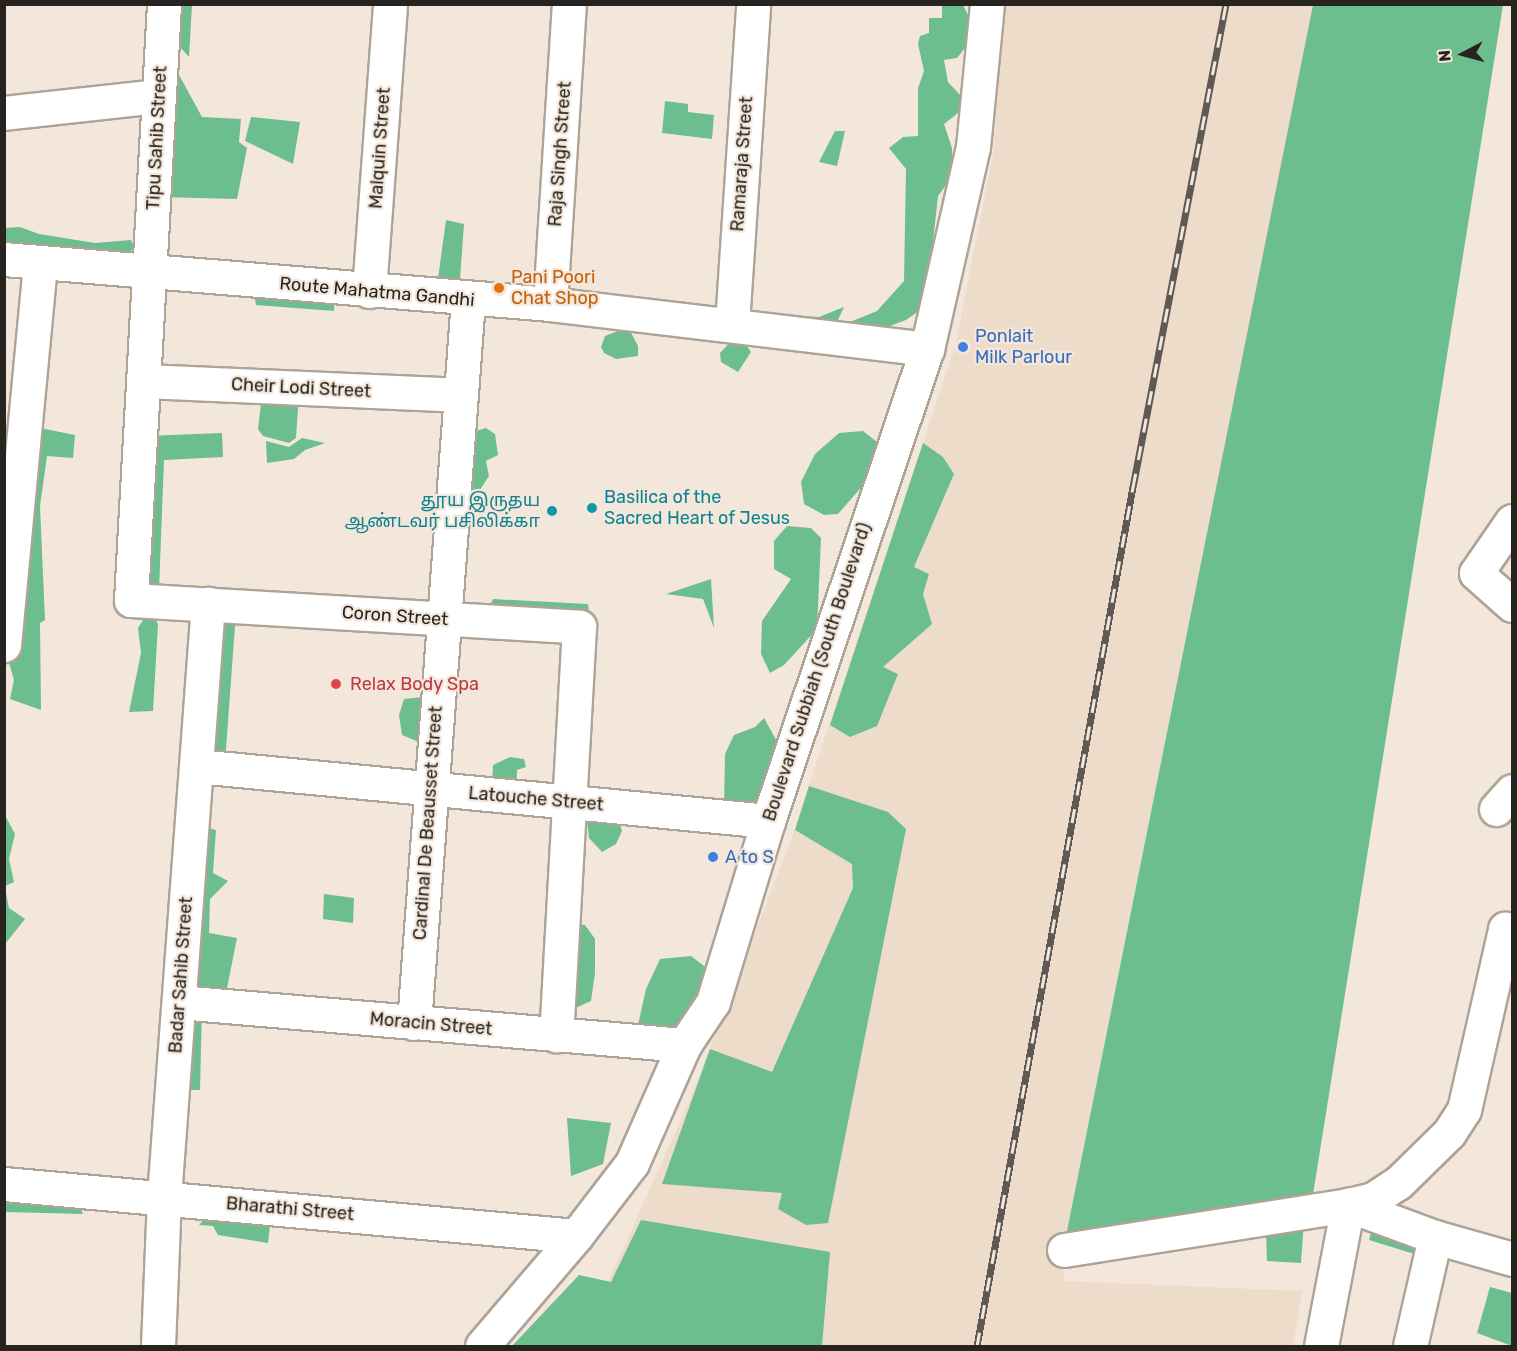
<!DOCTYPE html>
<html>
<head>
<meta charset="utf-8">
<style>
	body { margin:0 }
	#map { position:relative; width:1517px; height:1351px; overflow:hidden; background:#f3e7db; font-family:Rubik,"Noto Sans Tamil",sans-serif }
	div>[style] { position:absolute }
	.built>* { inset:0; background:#eddcca }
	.forest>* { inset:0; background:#6cbe8f }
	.roads { filter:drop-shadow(2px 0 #aea397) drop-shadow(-2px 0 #aea397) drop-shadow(0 2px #aea397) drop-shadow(0 -2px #aea397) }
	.street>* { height:33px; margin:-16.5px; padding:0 16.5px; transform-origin:16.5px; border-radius:16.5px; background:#fff }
	.secondary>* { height:33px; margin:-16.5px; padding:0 16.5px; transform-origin:16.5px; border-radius:16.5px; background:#fff }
	.rail>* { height:7px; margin-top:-3.5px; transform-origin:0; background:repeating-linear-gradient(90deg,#f3e7db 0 14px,#5f5953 0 28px); box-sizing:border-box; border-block:2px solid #5f5953 }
	.dots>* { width:16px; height:16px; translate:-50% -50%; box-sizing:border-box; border:3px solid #f3e7db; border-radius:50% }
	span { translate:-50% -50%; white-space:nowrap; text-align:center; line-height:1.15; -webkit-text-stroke:4.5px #f3e7db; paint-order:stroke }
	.street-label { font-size:18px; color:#27231f }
	.food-label { font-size:18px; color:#c56008 }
	.left { translate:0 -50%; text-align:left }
	.shop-label { font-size:18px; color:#366cbe }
	.culture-label { font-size:18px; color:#0d838f }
	.right { translate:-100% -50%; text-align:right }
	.health-label { font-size:18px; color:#be3a42 }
	.frame { position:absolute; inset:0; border:6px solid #27231f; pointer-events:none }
	.north { position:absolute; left:1433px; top:24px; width:60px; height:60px; -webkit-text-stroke:4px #f3e7db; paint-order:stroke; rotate:264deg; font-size:16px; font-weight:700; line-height:24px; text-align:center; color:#27231f }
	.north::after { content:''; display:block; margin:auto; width:21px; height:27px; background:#27231f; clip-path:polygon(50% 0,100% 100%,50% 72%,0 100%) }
</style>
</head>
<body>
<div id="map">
	<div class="built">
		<div style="clip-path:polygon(1002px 5px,1502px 5px,1064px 1246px,1064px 1281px,1302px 1291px,1293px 1346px,579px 1346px,689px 1102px,789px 846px,956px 343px,994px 148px)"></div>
	</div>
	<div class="forest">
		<div style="clip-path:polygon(170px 5px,192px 5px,189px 57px,170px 36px)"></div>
		<div style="clip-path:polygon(942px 5px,963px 5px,977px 33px,957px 58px,944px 60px,948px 82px,962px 97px,958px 113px,944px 124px,952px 148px,952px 177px,938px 196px,926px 306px,906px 320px,860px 337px,828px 331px,877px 311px,904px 281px,906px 169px,889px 148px,903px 137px,918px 136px,918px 88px,924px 71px,918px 44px,920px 36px,929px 33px,929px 18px,942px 18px)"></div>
		<div style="clip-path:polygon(1313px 5px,1503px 5px,1311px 1207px,1064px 1246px)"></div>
		<div style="clip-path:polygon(166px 51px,202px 117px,241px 119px,239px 142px,247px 148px,237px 199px,159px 197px)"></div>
		<div style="clip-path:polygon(665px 101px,688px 104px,688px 112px,714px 115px,712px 139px,662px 133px)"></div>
		<div style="clip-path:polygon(251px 117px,300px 122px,293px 164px,245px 141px)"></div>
		<div style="clip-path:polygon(835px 131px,845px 131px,837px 166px,819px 162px)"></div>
		<div style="clip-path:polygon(446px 220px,464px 224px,459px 293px,437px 286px)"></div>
		<div style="clip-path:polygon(20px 227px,39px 234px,95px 243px,131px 240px,135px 248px,124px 255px,5px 253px,4px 228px)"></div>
		<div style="clip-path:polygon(253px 286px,335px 290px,334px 311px,256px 305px)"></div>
		<div style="clip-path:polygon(844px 307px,837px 322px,786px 318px,789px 315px,819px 317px)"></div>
		<div style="clip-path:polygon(628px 327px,638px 346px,638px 356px,616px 359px,604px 353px,601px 347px,605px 336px)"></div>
		<div style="clip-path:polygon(740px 336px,751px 352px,738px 372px,721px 362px,720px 353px,734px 338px)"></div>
		<div style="clip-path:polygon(299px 394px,296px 438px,289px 443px,263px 436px,258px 429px,262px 395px)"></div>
		<div style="clip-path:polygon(35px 427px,75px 435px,73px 458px,47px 456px,40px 506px,45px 620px,40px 623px,41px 710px,10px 699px,14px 680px,5px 649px)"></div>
		<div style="clip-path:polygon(486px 428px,495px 434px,498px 455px,486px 461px,489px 476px,476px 496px,474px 517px,478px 523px,468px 530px,456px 524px,466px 434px)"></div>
		<div style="clip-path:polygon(863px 431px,881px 445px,872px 475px,838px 514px,824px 515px,804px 504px,801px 482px,815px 454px,839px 433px)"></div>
		<div style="clip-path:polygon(222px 433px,223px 457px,164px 460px,159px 590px,137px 595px,145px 436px)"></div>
		<div style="clip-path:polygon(302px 438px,325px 443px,305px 450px,294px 459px,267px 463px,266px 441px,289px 447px)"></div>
		<div style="clip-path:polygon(923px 443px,943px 457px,954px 474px,914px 567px,929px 574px,923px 594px,932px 624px,883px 667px,898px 674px,877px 726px,850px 737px,830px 725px)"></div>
		<div style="clip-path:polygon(787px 526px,811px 528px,821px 538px,817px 629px,784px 665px,770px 673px,761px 654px,762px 621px,791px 579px,774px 569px,774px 541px)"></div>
		<div style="clip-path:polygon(711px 579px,714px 628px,703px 599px,666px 594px)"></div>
		<div style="clip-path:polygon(493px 599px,588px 604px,590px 621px,486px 614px)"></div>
		<div style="clip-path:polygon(150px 609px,158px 624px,153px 711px,129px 712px,141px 653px,138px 628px)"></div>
		<div style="clip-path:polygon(212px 611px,236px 612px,225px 763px,202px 762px)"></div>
		<div style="clip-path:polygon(423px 697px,426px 745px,402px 735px,399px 715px,404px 699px)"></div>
		<div style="clip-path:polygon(764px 718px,785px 756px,774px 813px,724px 810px,725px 754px,734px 735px,755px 727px)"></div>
		<div style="clip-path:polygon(510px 757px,524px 759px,526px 767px,517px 770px,516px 793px,492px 787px,493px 765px)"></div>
		<div style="clip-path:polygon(809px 786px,888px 812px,906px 829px,828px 1223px,806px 1225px,778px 1209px,782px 1193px,662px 1184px,710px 1049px,772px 1072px,853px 888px,852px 864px,795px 830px)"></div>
		<div style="clip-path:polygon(597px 813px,619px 820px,622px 831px,616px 844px,602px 852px,589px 838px,587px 821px)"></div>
		<div style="clip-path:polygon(6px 817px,15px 834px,9px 859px,14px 882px,5px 886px)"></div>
		<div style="clip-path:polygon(198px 825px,216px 830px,213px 873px,228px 881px,210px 899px,209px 933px,237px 938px,227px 988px,187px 986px)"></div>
		<div style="clip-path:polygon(5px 888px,9px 908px,25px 919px,5px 944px)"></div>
		<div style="clip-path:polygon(324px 894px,354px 898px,353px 923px,323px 919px)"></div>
		<div style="clip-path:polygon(575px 924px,585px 925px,595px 939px,595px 973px,591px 1001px,571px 1010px)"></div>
		<div style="clip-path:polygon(691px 956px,708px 969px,687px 1042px,638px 1025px,646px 989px,660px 959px)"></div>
		<div style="clip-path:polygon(180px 1005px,202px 1007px,200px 1090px,189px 1090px,189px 1105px,184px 1093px)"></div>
		<div style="clip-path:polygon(567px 1118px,611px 1123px,603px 1164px,571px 1176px)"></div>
		<div style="clip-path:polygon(5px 1187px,74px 1190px,83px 1214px,5px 1212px)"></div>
		<div style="clip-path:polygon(215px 1207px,271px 1217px,268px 1243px,218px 1235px,213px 1226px,199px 1225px)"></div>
		<div style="clip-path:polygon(1375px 1218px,1429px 1240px,1424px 1257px,1369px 1240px)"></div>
		<div style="clip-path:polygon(641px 1220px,830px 1252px,822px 1346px,512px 1346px,579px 1275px,611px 1282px)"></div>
		<div style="clip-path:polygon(1304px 1220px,1301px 1263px,1267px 1261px,1266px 1230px)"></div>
		<div style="clip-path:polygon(1490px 1287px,1512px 1293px,1512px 1346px,1477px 1333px)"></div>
	</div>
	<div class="roads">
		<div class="street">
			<div style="left:164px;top:4px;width:597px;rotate:93.17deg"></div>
			<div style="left:131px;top:600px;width:449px;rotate:3.4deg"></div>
			<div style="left:579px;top:627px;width:409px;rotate:93.2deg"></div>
			<div style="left:4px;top:113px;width:155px;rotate:-6.3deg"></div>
			<div style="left:369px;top:291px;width:288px;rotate:-85.8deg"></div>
			<div style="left:550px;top:304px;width:301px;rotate:-86.4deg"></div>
			<div style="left:732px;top:324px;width:321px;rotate:-86.2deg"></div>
			<div style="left:144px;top:381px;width:315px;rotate:2.5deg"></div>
			<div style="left:1512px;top:521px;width:63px;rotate:124.7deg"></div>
			<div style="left:1476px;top:573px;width:48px;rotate:41.6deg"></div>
			<div style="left:4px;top:645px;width:384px;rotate:-84.6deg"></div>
			<div style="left:197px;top:766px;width:574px;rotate:5.5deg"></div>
			<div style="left:1496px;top:809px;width:24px;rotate:-48deg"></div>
			<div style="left:179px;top:1002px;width:507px;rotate:4.87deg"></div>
			<div style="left:414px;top:1023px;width:725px;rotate:-85.73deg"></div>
			<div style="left:1064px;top:1250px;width:288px;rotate:-9deg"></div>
			<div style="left:1348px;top:1205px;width:93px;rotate:20.2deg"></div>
			<div style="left:1435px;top:1237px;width:80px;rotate:15.9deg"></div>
			<div style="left:158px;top:1346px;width:149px;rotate:-87.7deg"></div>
			<div style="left:164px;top:1197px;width:595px;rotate:-85.76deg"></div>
			<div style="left:1321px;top:1346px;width:144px;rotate:-79.2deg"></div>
			<div style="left:1348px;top:1205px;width:26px;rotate:-13deg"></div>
			<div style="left:1373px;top:1199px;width:30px;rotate:-33deg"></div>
			<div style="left:1398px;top:1183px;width:71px;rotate:-44.4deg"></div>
			<div style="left:1449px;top:1133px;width:27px;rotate:-57deg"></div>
			<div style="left:1464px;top:1110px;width:186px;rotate:-77.2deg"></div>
			<div style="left:1505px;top:929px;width:7px;rotate:8deg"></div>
			<div style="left:1410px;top:1346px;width:112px;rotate:-77.1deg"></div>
		</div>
		<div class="secondary">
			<div style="left:4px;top:259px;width:548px;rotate:4.71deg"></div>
			<div style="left:550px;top:304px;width:380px;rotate:6.8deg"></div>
			<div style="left:4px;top:1184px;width:574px;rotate:5.19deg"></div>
			<div style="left:482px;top:1346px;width:145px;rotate:-49.5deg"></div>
			<div style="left:576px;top:1236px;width:92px;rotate:-52.5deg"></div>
			<div style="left:632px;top:1163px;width:129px;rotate:-66.2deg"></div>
			<div style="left:684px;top:1045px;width:52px;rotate:-56deg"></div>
			<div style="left:713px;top:1002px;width:189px;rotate:-73.1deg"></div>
			<div style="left:768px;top:821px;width:498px;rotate:-71.4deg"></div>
			<div style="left:927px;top:349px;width:207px;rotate:-77.2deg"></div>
			<div style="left:973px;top:147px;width:144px;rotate:-84.4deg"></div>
		</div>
	</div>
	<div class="rail">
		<div style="left:977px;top:1346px;width:873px;rotate:-79.71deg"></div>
		<div style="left:1133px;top:487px;width:492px;rotate:-79.1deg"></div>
	</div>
	<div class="dots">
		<div style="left:499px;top:288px;background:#e8710a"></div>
		<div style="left:963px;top:347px;background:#3f7fe0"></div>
		<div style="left:592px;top:508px;background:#0f9aa8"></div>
		<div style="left:552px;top:511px;background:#0f9aa8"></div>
		<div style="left:336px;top:684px;background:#e0444e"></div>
		<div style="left:713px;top:857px;background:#3f7fe0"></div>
	</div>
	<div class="street-label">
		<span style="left:157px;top:138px;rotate:-87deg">Tipu Sahib Street</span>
		<span style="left:380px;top:148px;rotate:-86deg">Malquin Street</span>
		<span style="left:560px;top:154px;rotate:-86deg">Raja Singh Street</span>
		<span style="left:742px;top:164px;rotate:-86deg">Ramaraja Street</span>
		<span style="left:377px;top:292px;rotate:5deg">Route Mahatma Gandhi</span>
		<span style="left:301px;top:388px;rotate:3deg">Cheir Lodi Street</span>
		<span style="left:395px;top:616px;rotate:4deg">Coron Street</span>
		<span style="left:817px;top:672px;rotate:-72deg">Boulevard Subbiah (South Boulevard)</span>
		<span style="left:536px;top:799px;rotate:5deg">Latouche Street</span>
		<span style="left:428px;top:823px;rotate:-86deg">Cardinal De Beausset Street</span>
		<span style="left:181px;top:975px;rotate:-86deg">Badar Sahib Street</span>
		<span style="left:431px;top:1024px;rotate:5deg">Moracin Street</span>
		<span style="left:290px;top:1209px;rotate:5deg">Bharathi Street</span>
	</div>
	<div class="food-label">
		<span class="left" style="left:511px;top:288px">Pani Poori<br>Chat Shop</span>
	</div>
	<div class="shop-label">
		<span class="left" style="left:975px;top:347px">Ponlait<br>Milk Parlour</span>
		<span class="left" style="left:725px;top:857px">A to S</span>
	</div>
	<div class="culture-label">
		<span class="left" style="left:604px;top:508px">Basilica of the<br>Sacred Heart of Jesus</span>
		<span class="right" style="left:540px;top:511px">தூய இருதய<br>ஆண்டவர் பசிலிக்கா</span>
	</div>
	<div class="health-label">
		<span class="left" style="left:350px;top:684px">Relax Body Spa</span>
	</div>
	<div class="frame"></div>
	<div class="north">N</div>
</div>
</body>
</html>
